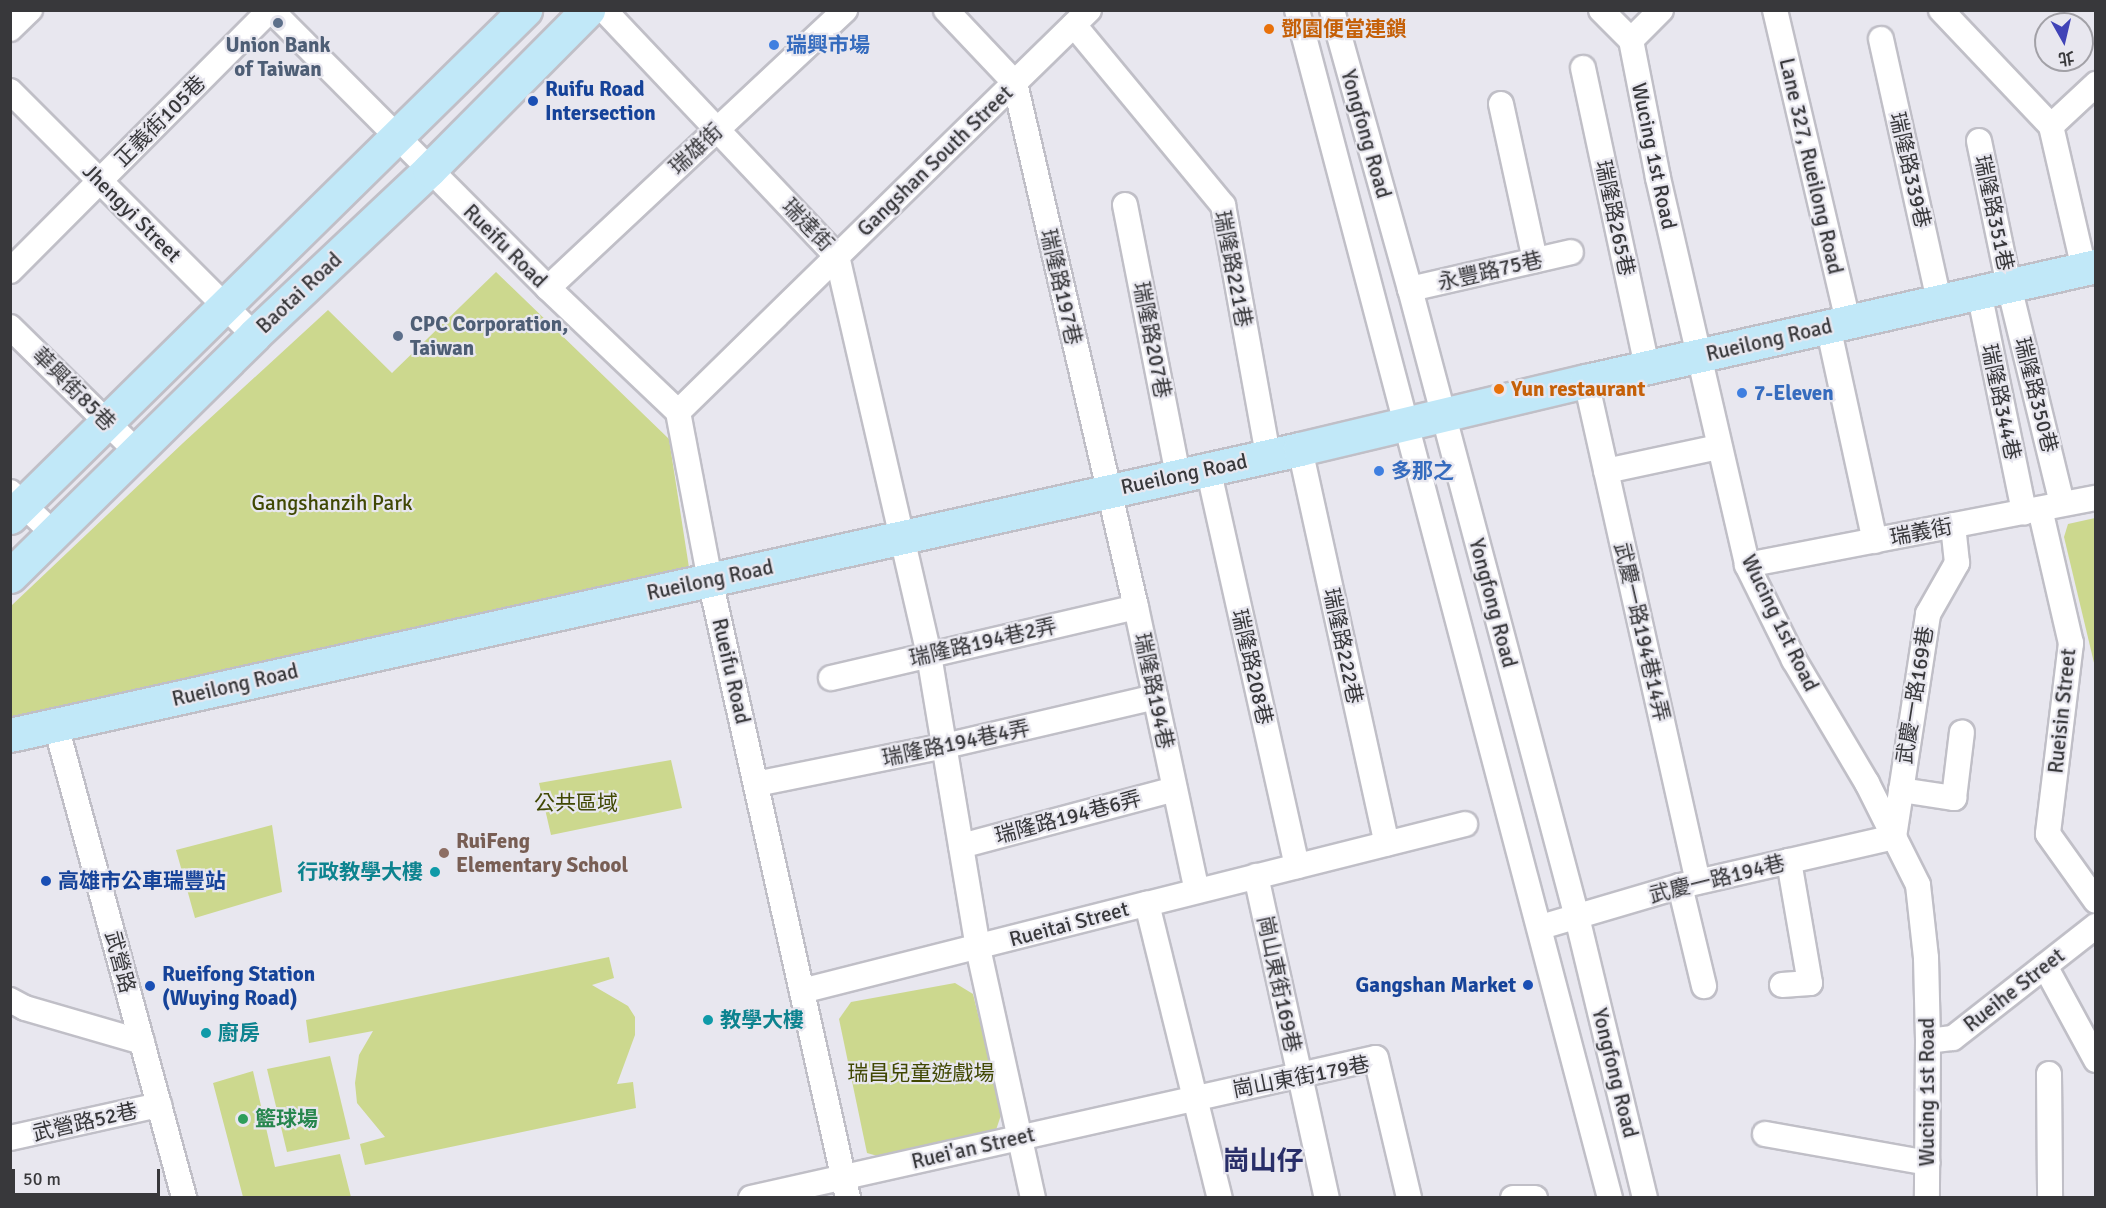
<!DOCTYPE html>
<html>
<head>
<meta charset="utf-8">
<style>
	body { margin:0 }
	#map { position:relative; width:2106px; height:1208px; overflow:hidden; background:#e8e7ef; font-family:Signika,"Noto Sans TC",sans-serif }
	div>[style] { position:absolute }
	.green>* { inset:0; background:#ccd88e }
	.roads { filter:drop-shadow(2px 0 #c0bfc7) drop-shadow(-2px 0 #c0bfc7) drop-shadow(0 2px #c0bfc7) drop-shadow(0 -2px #c0bfc7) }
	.street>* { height:24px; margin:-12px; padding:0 12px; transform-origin:12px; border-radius:12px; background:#fff }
	.secondary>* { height:33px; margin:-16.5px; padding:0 16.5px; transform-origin:16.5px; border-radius:16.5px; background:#c1e8f8 }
	.dots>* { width:16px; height:16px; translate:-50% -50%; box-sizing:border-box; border:3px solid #e8e7ef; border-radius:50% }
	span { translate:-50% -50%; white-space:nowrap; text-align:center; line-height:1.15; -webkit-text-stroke:4.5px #e8e7ef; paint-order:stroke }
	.food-label { font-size:21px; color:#c56008; font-weight:700 }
	.left { translate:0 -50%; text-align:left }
	.service-label { font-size:21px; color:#4e5e75; font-weight:700 }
	.shop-label { font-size:21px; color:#366cbe; font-weight:700 }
	.transit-label { font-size:21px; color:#164399; font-weight:700 }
	.right { translate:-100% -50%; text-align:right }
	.street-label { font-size:21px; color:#38383b }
	.park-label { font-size:21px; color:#404803 }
	.education-label { font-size:21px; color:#785e54; font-weight:700 }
	.culture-label { font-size:21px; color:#0d838f; font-weight:700 }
	.leisure-label { font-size:21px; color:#27864d; font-weight:700 }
	.district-label { font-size:27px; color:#282e68; font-weight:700 }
	.frame { position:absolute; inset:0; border:12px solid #38383b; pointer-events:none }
	.north { position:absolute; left:2034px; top:12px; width:60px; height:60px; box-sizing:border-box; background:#e8e7ef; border:2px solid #a2a1a7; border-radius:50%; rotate:172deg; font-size:16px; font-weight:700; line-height:24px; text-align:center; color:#38383b }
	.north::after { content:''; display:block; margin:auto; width:21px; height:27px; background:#4043b7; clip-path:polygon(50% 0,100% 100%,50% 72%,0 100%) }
	.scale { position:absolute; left:12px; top:1169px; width:148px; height:27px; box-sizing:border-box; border:3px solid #38383b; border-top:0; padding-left:8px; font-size:18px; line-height:21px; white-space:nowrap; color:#38383b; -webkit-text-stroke:4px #e8e7ef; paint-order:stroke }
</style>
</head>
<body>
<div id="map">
	<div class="green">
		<div style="clip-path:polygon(496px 272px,669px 439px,690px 574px,11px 718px,11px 606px,183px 443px,328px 310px,392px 373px)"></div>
		<div style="clip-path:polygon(2095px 518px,2096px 518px,2095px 667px,2064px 537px,2068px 524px)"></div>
		<div style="clip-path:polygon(671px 760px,682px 808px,551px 835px,539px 783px)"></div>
		<div style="clip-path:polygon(272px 825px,282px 892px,195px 918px,176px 850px)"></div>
		<div style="clip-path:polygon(609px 957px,614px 978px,592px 985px,628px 1006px,635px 1017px,635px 1035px,617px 1084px,633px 1082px,636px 1108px,365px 1165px,360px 1144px,385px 1137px,357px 1103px,355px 1083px,359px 1055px,373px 1031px,309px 1043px,306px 1020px)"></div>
		<div style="clip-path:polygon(955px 983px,973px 994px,1002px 1112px,996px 1130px,881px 1157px,867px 1153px,839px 1019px,851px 1002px)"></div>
		<div style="clip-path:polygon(330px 1056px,350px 1139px,287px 1152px,267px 1069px)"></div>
		<div style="clip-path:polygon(253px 1071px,275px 1167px,340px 1154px,351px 1197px,243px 1197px,213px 1083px)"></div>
	</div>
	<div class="roads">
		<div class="street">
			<div style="left:271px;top:10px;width:392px;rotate:45.1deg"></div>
			<div style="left:548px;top:288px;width:180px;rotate:43.6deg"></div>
			<div style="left:678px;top:412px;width:171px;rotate:79.2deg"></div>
			<div style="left:710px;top:580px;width:633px;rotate:77.41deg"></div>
			<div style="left:604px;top:10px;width:339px;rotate:46.6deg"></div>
			<div style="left:837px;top:256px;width:409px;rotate:77deg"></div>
			<div style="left:929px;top:655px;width:297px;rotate:80.5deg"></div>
			<div style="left:978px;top:948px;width:256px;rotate:77.6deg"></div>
			<div style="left:946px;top:10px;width:100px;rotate:46.6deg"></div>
			<div style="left:1015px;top:83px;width:538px;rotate:77deg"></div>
			<div style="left:1136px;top:607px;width:290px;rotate:77.9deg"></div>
			<div style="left:1297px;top:10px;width:1229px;rotate:75.24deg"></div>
			<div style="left:1332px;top:10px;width:290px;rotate:74.4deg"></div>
			<div style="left:1410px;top:289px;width:650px;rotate:75.11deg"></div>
			<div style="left:1577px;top:917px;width:289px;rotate:76.4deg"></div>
			<div style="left:1601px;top:10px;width:42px;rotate:45deg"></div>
			<div style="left:1661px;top:10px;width:42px;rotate:135deg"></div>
			<div style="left:1631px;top:40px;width:141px;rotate:78.9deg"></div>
			<div style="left:1658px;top:178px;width:397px;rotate:77deg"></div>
			<div style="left:1747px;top:565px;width:106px;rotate:63.7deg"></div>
			<div style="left:1794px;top:660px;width:143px;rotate:59.3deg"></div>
			<div style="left:1867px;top:783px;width:114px;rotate:63.4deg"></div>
			<div style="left:1918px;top:885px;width:73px;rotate:83.7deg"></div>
			<div style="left:1926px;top:958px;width:83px;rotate:88.6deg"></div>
			<div style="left:1928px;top:1041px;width:157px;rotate:90.4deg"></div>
			<div style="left:1775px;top:10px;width:320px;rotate:76.8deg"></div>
			<div style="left:1941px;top:10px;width:160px;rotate:46.5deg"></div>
			<div style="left:2051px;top:126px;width:147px;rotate:77deg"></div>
			<div style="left:1074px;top:25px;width:234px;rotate:50.4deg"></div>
			<div style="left:1223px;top:205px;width:255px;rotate:79.8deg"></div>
			<div style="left:10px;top:29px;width:28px;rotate:-44deg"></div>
			<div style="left:1881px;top:39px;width:268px;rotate:77.5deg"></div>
			<div style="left:1583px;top:68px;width:306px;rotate:77.9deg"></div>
			<div style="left:10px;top:91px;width:345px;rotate:45deg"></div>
			<div style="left:1501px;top:104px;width:160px;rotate:77.7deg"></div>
			<div style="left:2051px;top:126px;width:62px;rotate:-43deg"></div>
			<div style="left:1979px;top:141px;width:148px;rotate:78.3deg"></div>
			<div style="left:2009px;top:286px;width:224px;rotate:76.3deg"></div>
			<div style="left:1125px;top:205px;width:275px;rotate:78.9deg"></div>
			<div style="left:10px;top:271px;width:368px;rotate:-45.1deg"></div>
			<div style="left:548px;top:288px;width:407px;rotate:-43.1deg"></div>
			<div style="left:1410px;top:289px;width:165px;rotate:-12.9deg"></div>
			<div style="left:1979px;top:292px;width:225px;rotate:78.4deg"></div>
			<div style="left:1828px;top:326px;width:220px;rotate:77.7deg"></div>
			<div style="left:10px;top:327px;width:178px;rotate:44.5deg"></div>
			<div style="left:1586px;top:381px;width:513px;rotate:77.4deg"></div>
			<div style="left:678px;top:412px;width:575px;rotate:-44.37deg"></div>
			<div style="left:1300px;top:449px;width:404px;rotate:77.6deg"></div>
			<div style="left:1208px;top:468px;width:408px;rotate:77.4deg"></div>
			<div style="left:1606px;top:471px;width:115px;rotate:-12.1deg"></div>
			<div style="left:10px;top:492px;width:61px;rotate:43.7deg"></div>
			<div style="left:2040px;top:509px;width:138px;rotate:77deg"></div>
			<div style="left:2071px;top:643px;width:192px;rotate:96.9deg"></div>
			<div style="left:2048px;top:834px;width:82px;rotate:54.4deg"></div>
			<div style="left:1747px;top:565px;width:355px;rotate:-10.9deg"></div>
			<div style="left:831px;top:678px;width:313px;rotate:-13.1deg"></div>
			<div style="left:56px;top:726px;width:489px;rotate:74.8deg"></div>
			<div style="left:756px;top:784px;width:193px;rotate:-11.4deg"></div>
			<div style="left:945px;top:746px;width:216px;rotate:-13.1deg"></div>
			<div style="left:1901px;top:790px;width:54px;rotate:8.6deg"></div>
			<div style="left:1954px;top:798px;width:66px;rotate:-83.1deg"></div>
			<div style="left:961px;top:846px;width:221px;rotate:-14.9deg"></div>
			<div style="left:1256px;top:876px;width:330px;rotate:77.6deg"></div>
			<div style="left:1680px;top:886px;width:103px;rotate:76.5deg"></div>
			<div style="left:1147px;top:904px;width:328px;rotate:-14.1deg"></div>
			<div style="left:1541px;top:927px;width:145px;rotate:-16.4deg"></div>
			<div style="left:1680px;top:886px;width:220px;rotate:-12.9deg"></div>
			<div style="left:1894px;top:837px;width:226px;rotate:-81.3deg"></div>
			<div style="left:1928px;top:614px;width:59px;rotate:-60.4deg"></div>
			<div style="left:1957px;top:563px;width:38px;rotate:-96deg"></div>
			<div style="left:2045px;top:966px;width:107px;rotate:61.5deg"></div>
			<div style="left:1782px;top:985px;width:28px;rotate:-4deg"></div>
			<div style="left:1810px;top:983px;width:124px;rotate:-99.8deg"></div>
			<div style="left:802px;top:991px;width:356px;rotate:-14.2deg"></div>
			<div style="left:1147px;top:904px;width:303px;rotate:76.1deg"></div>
			<div style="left:10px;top:1000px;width:17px;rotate:28deg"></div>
			<div style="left:25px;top:1008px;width:122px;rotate:16.2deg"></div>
			<div style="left:1928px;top:1041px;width:25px;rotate:-7deg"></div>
			<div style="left:1953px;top:1038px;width:182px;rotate:-38.1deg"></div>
			<div style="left:2049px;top:1074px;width:124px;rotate:89.5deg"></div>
			<div style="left:1765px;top:1134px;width:165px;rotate:10.1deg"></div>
			<div style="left:10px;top:1138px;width:153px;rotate:-12.5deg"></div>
			<div style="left:751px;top:1198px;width:640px;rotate:-12.63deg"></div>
			<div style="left:1376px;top:1058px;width:144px;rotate:76.7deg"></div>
			<div style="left:1513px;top:1198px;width:22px"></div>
		</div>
		<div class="secondary">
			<div style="left:10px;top:517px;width:723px;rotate:-44.55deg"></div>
			<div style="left:10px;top:576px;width:343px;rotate:-44.6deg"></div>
			<div style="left:254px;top:335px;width:241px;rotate:-43.3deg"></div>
			<div style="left:429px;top:170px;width:226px;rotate:-45.2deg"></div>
			<div style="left:10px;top:735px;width:1321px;rotate:-12.5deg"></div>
			<div style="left:1300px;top:449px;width:294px;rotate:-13.4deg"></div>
			<div style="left:1586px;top:381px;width:523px;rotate:-12.71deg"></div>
		</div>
	</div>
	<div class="dots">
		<div style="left:278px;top:23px;background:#5c6f8a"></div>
		<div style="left:1269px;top:29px;background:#e8710a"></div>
		<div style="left:774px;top:45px;background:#3f7fe0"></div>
		<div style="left:533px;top:101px;background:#1a4fb4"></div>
		<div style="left:398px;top:336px;background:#5c6f8a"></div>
		<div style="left:1499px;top:389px;background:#e8710a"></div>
		<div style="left:1742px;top:393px;background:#3f7fe0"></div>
		<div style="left:1379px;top:471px;background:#3f7fe0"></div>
		<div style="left:444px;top:853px;background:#8d6e63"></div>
		<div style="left:435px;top:872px;background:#0f9aa8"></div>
		<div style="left:46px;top:881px;background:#1a4fb4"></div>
		<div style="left:1528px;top:985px;background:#1a4fb4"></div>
		<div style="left:150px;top:986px;background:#1a4fb4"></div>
		<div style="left:708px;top:1020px;background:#0f9aa8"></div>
		<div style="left:206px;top:1033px;background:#0f9aa8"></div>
		<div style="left:243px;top:1119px;background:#2e9e5b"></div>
	</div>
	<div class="food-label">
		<span class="left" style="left:1281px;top:29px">鄧園便當連鎖</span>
		<span class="left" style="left:1511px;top:389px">Yun restaurant</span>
	</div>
	<div class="service-label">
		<span style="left:278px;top:57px">Union Bank<br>of Taiwan</span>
		<span class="left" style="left:410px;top:336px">CPC Corporation,<br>Taiwan</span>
	</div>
	<div class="shop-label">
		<span class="left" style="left:786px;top:45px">瑞興市場</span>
		<span class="left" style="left:1754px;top:393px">7-Eleven</span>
		<span class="left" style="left:1391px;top:471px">多那之</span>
	</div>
	<div class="transit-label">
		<span class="left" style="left:545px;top:101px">Ruifu Road<br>Intersection</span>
		<span class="left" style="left:58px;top:881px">高雄市公車瑞豐站</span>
		<span class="left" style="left:162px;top:986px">Rueifong Station<br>(Wuying Road)</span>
		<span class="right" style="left:1516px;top:985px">Gangshan Market</span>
	</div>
	<div class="street-label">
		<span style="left:160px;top:121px;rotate:-45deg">正義街105巷</span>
		<span style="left:1366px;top:134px;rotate:74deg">Yongfong Road</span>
		<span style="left:696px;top:149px;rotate:-43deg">瑞雄街</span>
		<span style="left:1654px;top:156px;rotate:78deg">Wucing 1st Road</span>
		<span style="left:935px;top:161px;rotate:-44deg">Gangshan South Street</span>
		<span style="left:1811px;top:166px;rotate:77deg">Lane 327, Rueilong Road</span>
		<span style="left:1910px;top:170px;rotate:77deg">瑞隆路339巷</span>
		<span style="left:132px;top:213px;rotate:45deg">Jhengyi Street</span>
		<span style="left:1994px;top:213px;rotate:78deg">瑞隆路351巷</span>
		<span style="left:1615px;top:218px;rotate:78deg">瑞隆路265巷</span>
		<span style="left:808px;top:225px;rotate:46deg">瑞達街</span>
		<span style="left:505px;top:246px;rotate:45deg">Rueifu Road</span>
		<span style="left:1233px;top:269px;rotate:79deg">瑞隆路221巷</span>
		<span style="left:1490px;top:271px;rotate:-13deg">永豐路75巷</span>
		<span style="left:1061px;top:287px;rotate:77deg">瑞隆路197巷</span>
		<span style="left:299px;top:293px;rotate:-43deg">Baotai Road</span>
		<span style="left:1152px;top:340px;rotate:79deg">瑞隆路207巷</span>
		<span style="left:1769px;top:340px;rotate:-13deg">Rueilong Road</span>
		<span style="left:74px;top:389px;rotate:45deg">華興街85巷</span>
		<span style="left:2036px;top:395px;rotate:76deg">瑞隆路350巷</span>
		<span style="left:2001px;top:402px;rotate:78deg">瑞隆路344巷</span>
		<span style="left:1184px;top:474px;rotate:-12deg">Rueilong Road</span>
		<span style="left:1921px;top:532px;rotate:-11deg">瑞義街</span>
		<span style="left:710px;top:580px;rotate:-12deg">Rueilong Road</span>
		<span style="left:1493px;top:603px;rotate:75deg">Yongfong Road</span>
		<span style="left:1780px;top:623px;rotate:64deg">Wucing 1st Road</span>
		<span style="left:1642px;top:632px;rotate:77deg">武慶一路194巷14弄</span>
		<span style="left:983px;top:642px;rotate:-13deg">瑞隆路194巷2弄</span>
		<span style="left:1343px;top:646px;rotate:78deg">瑞隆路222巷</span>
		<span style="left:1252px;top:667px;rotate:77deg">瑞隆路208巷</span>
		<span style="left:731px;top:671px;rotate:77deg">Rueifu Road</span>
		<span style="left:235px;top:685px;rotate:-13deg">Rueilong Road</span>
		<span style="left:1154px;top:691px;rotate:78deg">瑞隆路194巷</span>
		<span style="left:1915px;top:695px;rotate:-81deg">武慶一路169巷</span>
		<span style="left:2062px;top:711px;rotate:-84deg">Rueisin Street</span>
		<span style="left:956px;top:743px;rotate:-12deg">瑞隆路194巷4弄</span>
		<span style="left:1068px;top:817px;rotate:-15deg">瑞隆路194巷6弄</span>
		<span style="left:1717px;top:879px;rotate:-14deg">武慶一路194巷</span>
		<span style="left:1069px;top:924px;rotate:-15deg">Rueitai Street</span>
		<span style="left:120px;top:962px;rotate:75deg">武營路</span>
		<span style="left:1279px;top:984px;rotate:78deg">崗山東街169巷</span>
		<span style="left:2014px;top:990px;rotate:-38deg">Rueihe Street</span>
		<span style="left:1615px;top:1073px;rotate:76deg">Yongfong Road</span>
		<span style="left:1301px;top:1077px;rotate:-11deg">崗山東街179巷</span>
		<span style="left:1927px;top:1092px;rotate:-90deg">Wucing 1st Road</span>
		<span style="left:85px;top:1122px;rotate:-13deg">武營路52巷</span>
		<span style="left:973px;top:1148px;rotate:-13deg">Ruei'an Street</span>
	</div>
	<div class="park-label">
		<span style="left:332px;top:503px">Gangshanzih Park</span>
		<span style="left:576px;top:803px">公共區域</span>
		<span style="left:921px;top:1073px">瑞昌兒童遊戲場</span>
	</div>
	<div class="education-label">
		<span class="left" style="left:456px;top:853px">RuiFeng<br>Elementary School</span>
	</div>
	<div class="culture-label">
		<span class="right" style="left:423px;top:872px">行政教學大樓</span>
		<span class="left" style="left:720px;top:1020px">教學大樓</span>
		<span class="left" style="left:218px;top:1033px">廚房</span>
	</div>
	<div class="leisure-label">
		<span class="left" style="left:255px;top:1119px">籃球場</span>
	</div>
	<div class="district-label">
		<span style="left:1263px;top:1162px">崗山仔</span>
	</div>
	<div class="frame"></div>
	<div class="north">北</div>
	<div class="scale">50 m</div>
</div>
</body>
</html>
